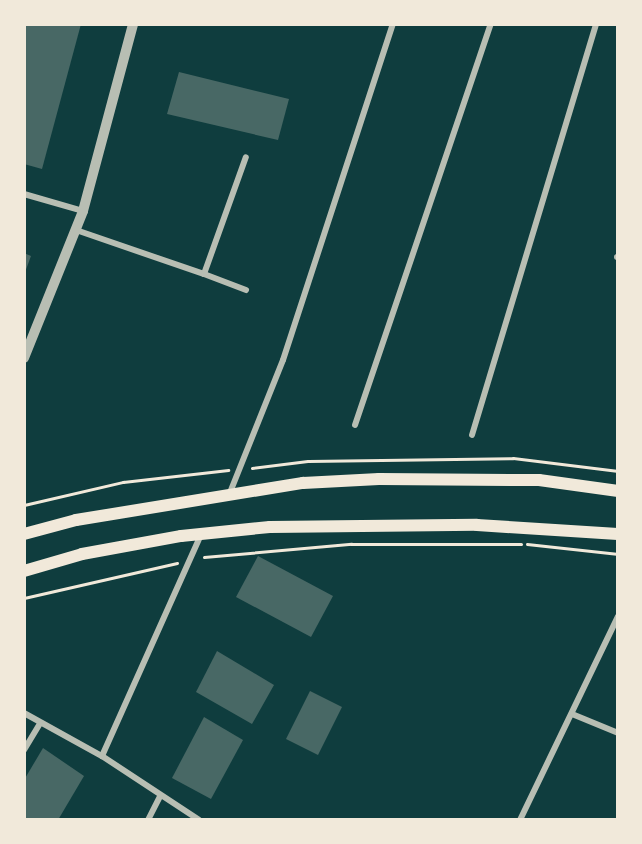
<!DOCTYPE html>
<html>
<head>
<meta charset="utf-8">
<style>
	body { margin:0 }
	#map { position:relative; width:642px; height:844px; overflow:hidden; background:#0f3d3e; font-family:"DejaVu Sans",sans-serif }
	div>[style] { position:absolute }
	.building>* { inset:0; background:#486865 }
	.path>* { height:3px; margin:-1.5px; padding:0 1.5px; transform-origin:1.5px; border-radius:1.5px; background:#f1e9da }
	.minor>* { height:6px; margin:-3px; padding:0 3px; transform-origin:3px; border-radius:3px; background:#b8beb3 }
	.tertiary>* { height:10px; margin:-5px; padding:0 5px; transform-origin:5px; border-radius:5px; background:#b8beb3 }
	.secondary>* { height:12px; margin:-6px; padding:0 6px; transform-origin:6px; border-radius:6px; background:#f1e9da }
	span { translate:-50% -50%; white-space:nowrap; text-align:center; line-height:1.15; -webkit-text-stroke:4.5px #f1e9da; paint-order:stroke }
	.frame { position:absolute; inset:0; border:26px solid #f1e9da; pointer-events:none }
</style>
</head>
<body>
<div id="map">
	<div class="building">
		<div style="clip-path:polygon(24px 24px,81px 24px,42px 169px,24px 164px)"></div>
		<div style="clip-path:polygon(179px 72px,289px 99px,278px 140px,167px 114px)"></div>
		<div style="clip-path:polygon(24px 253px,31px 256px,24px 275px)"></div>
		<div style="clip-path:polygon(258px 556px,333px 596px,311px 637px,236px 597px)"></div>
		<div style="clip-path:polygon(217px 651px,274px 685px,252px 724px,196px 692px)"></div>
		<div style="clip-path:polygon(310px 691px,342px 707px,318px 755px,286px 739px)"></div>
		<div style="clip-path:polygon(204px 717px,243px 740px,211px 799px,172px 778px)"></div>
		<div style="clip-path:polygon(43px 748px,84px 776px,58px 820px,24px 818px,24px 780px)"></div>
	</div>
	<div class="path">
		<div style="left:252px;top:468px;width:56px;rotate:-7.1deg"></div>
		<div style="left:308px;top:461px;width:205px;rotate:-0.8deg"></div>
		<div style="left:513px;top:458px;width:106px;rotate:7.1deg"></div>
		<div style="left:24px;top:505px;width:102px;rotate:-13.1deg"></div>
		<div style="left:123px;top:482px;width:106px;rotate:-6.5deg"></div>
		<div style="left:527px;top:544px;width:92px;rotate:6.3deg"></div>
		<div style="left:204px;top:557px;width:148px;rotate:-5.1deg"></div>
		<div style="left:351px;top:544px;width:170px"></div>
		<div style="left:24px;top:598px;width:157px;rotate:-12.9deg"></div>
	</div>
	<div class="minor">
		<div style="left:24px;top:194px;width:61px;rotate:16.1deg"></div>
		<div style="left:76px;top:230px;width:135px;rotate:19deg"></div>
		<div style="left:204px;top:274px;width:124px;rotate:-70.3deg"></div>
		<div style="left:617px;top:257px;width:1px"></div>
		<div style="left:204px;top:274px;width:45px;rotate:20.9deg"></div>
		<div style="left:355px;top:425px;width:423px;rotate:-71.3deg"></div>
		<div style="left:472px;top:435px;width:429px;rotate:-73.2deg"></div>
		<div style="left:229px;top:495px;width:145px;rotate:-68.2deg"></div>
		<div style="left:283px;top:360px;width:354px;rotate:-71.9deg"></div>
		<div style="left:24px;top:713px;width:89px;rotate:28.9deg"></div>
		<div style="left:102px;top:756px;width:116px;rotate:33.4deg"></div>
		<div style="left:572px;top:714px;width:50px;rotate:22.4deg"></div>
		<div style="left:24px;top:750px;width:31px;rotate:-59deg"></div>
		<div style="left:102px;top:756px;width:242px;rotate:-65.9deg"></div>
		<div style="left:148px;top:820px;width:27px;rotate:-63deg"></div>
		<div style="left:520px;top:820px;width:226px;rotate:-64.3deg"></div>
	</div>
	<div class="tertiary">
		<div style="left:24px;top:358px;width:158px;rotate:-68.1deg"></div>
		<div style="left:83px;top:211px;width:194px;rotate:-75deg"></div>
	</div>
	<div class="secondary">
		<div style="left:24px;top:534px;width:54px;rotate:-15.1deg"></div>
		<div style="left:76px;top:520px;width:230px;rotate:-9.3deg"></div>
		<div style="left:303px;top:483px;width:76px;rotate:-3deg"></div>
		<div style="left:379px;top:479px;width:160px;rotate:0.4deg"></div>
		<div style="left:539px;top:480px;width:80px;rotate:7.9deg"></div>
		<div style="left:24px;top:571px;width:60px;rotate:-16.3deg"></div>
		<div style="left:82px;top:554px;width:101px;rotate:-10.3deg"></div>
		<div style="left:181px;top:536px;width:89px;rotate:-5.8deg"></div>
		<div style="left:270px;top:527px;width:207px;rotate:-0.6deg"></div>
		<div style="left:477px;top:525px;width:141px;rotate:3.7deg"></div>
	</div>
	<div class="frame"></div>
</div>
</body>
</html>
